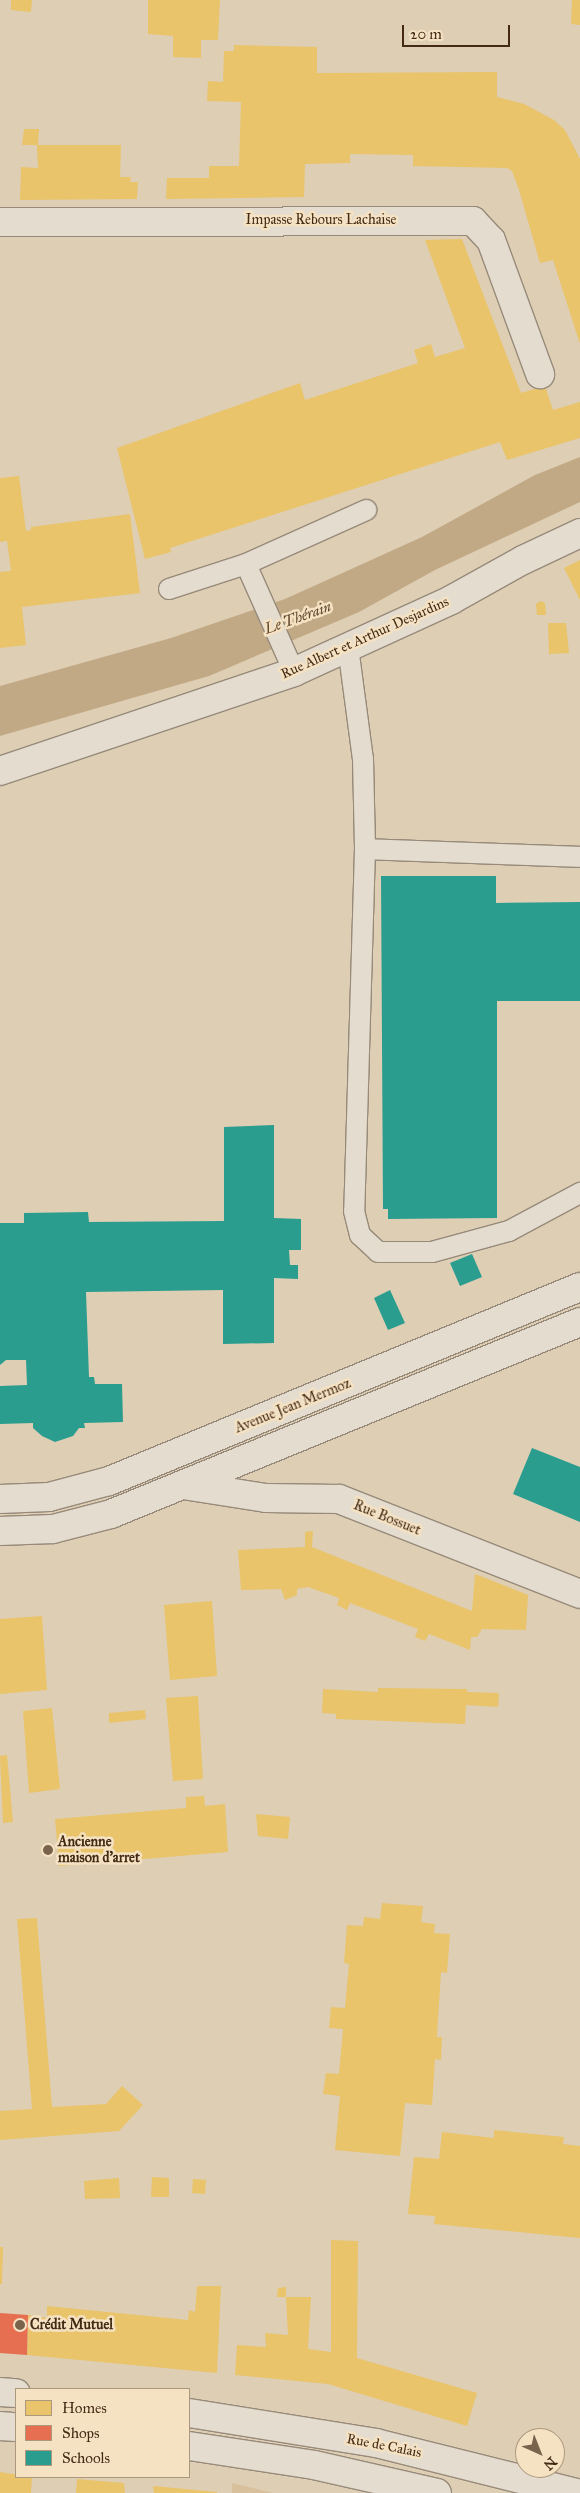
<!DOCTYPE html>
<html>
<head>
<meta charset="utf-8">
<style>
	body { margin:0 }
	#map { position:relative; width:580px; height:2493px; overflow:hidden; background:#deceb4; font-family:"IM FELL Great Primer",serif }
	div>[style] { position:absolute }
	.green>* { inset:0; background:#d8c09d }
	.water>* { inset:0; background:#c2a986 }
	.homes>* { inset:0; background:#e9c46a }
	.shops>* { inset:0; background:#e76f51 }
	.schools>* { inset:0; background:#2a9d8f }
	.roads { filter:drop-shadow(1px 0 #978a7a) drop-shadow(-1px 0 #978a7a) drop-shadow(0 1px #978a7a) drop-shadow(0 -1px #978a7a) }
	.service>* { height:20px; margin:-10px; padding:0 10px; transform-origin:10px; border-radius:10px; background:#e4dcce }
	.minor>* { height:28px; margin:-14px; padding:0 14px; transform-origin:14px; border-radius:14px; background:#e4dcce }
	.secondary>* { height:28px; margin:-14px; padding:0 14px; transform-origin:14px; border-radius:14px; background:#e4dcce }
	.dots>* { width:14px; height:14px; translate:-50% -50%; box-sizing:border-box; border:2px solid #f5e2c3; border-radius:50% }
	span { translate:-50% -50%; white-space:nowrap; text-align:center; line-height:1.15; -webkit-text-stroke:5px #f5e2c3; paint-order:stroke }
	.street-label { font-size:14px; color:#442914 }
	.poi-label { font-size:14px; color:#442914; font-weight:700 }
	.left { translate:0 -50%; text-align:left }
	.water-label { font-size:15px; color:#60452c; font-style:italic }
	.legend { position:absolute; left:15px; top:2388px; width:175px; height:90px; box-sizing:border-box; background:#f5e2c3; border:1px solid #ae987d; margin:0; padding:6px 9px; list-style:none; font-size:15px; color:#442914 }
	.legend li { display:flex; align-items:center; gap:10px; height:25px }
	.legend b { width:25px; border:1px solid #ae987d }
	.north { position:absolute; left:515px; top:2428px; width:50px; height:50px; box-sizing:border-box; background:#f5e2c3; border:1px solid #ae987d; border-radius:50%; rotate:136deg; font-size:14px; font-weight:700; line-height:20px; text-align:center; color:#442914 }
	.north::after { content:''; display:block; margin:auto; width:18px; height:22px; background:#7a634c; clip-path:polygon(50% 0,100% 100%,50% 72%,0 100%) }
	.scale { position:absolute; left:402px; top:25px; width:108px; height:22px; box-sizing:border-box; border:2px solid #442914; border-top:0; padding-left:6px; font-size:15px; line-height:18px; white-space:nowrap; color:#442914; -webkit-text-stroke:4px #f5e2c3; paint-order:stroke }
</style>
</head>
<body>
<div id="map">
	<div class="green">
		<div style="clip-path:polygon(232px 2483px,273px 2493px,232px 2493px)"></div>
	</div>
	<div class="water">
		<div style="clip-path:polygon(580px 457px,580px 502px,435px 570px,359px 612px,209px 676px,0 736px,0 686px,171px 638px,285px 599px,422px 537px,535px 475px)"></div>
	</div>
	<div class="homes">
		<div style="clip-path:polygon(11px 0,32px 0,31px 12px,11px 10px)"></div>
		<div style="clip-path:polygon(148px 0,220px 0,218px 40px,201px 40px,201px 58px,173px 57px,173px 36px,148px 34px)"></div>
		<div style="clip-path:polygon(572px 0,580px 0,580px 25px,571px 24px)"></div>
		<div style="clip-path:polygon(234px 45px,317px 47px,317px 73px,497px 72px,497px 97px,524px 104px,554px 120px,565px 130px,580px 159px,580px 344px,553px 260px,540px 263px,519px 190px,512px 171px,507px 168px,413px 166px,413px 155px,350px 154px,350px 163px,305px 164px,304px 197px,166px 199px,167px 178px,209px 178px,209px 166px,239px 166px,241px 102px,207px 101px,208px 81px,223px 82px,224px 51px,234px 51px)"></div>
		<div style="clip-path:polygon(24px 129px,39px 129px,38px 145px,22px 145px)"></div>
		<div style="clip-path:polygon(37px 145px,121px 145px,120px 177px,131px 177px,130px 182px,138px 182px,137px 199px,20px 200px,21px 167px,38px 168px)"></div>
		<div style="clip-path:polygon(462px 239px,521px 393px,545px 386px,553px 410px,580px 402px,580px 438px,507px 460px,500px 442px,170px 548px,171px 552px,145px 559px,117px 448px,300px 383px,305px 400px,418px 363px,414px 350px,431px 344px,435px 357px,465px 348px,425px 240px)"></div>
		<div style="clip-path:polygon(19px 476px,26px 531px,31px 530px,31px 527px,130px 514px,140px 593px,22px 607px,26px 645px,0 648px,0 572px,11px 571px,7px 541px,0 542px,0 478px)"></div>
		<div style="clip-path:polygon(580px 560px,580px 600px,564px 568px)"></div>
		<div style="clip-path:polygon(541px 601px,545px 603px,546px 615px,537px 615px,536px 604px)"></div>
		<div style="clip-path:polygon(548px 623px,566px 623px,569px 653px,549px 654px)"></div>
		<div style="clip-path:polygon(313px 1531px,312px 1547px,472px 1611px,475px 1574px,528px 1595px,526px 1630px,482px 1629px,477px 1637px,471px 1637px,470px 1650px,429px 1634px,425px 1641px,415px 1637px,418px 1629px,350px 1603px,347px 1610px,337px 1605px,339px 1598px,308px 1587px,297px 1589px,297px 1595px,285px 1600px,281px 1589px,241px 1590px,238px 1550px,305px 1547px,305px 1532px)"></div>
		<div style="clip-path:polygon(212px 1601px,217px 1676px,170px 1680px,164px 1605px)"></div>
		<div style="clip-path:polygon(42px 1616px,47px 1690px,0 1694px,0 1619px)"></div>
		<div style="clip-path:polygon(378px 1688px,467px 1689px,467px 1692px,499px 1693px,498px 1707px,466px 1705px,465px 1724px,336px 1719px,336px 1714px,322px 1713px,323px 1689px,378px 1692px)"></div>
		<div style="clip-path:polygon(198px 1696px,203px 1779px,173px 1781px,166px 1698px)"></div>
		<div style="clip-path:polygon(52px 1708px,60px 1789px,29px 1793px,23px 1711px)"></div>
		<div style="clip-path:polygon(145px 1710px,146px 1719px,109px 1723px,109px 1713px)"></div>
		<div style="clip-path:polygon(7px 1755px,13px 1822px,3px 1823px,0 1756px)"></div>
		<div style="clip-path:polygon(204px 1796px,205px 1806px,225px 1804px,228px 1852px,59px 1866px,55px 1819px,186px 1808px,186px 1797px)"></div>
		<div style="clip-path:polygon(256px 1814px,290px 1817px,288px 1839px,258px 1836px)"></div>
		<div style="clip-path:polygon(382px 1903px,423px 1906px,421px 1922px,435px 1924px,434px 1933px,450px 1934px,447px 1973px,441px 1972px,437px 2037px,442px 2037px,441px 2060px,435px 2059px,432px 2105px,405px 2103px,400px 2156px,335px 2150px,340px 2096px,323px 2094px,326px 2073px,339px 2074px,343px 2029px,329px 2028px,331px 2007px,345px 2008px,349px 1964px,344px 1963px,347px 1925px,363px 1926px,364px 1917px,380px 1919px)"></div>
		<div style="clip-path:polygon(37px 1918px,52px 2107px,106px 2104px,122px 2086px,143px 2105px,119px 2131px,0 2140px,0 2111px,32px 2109px,17px 1919px)"></div>
		<div style="clip-path:polygon(494px 2130px,564px 2137px,563px 2144px,580px 2146px,580px 2238px,434px 2224px,435px 2216px,408px 2214px,414px 2157px,439px 2159px,442px 2132px,494px 2138px)"></div>
		<div style="clip-path:polygon(152px 2177px,169px 2178px,169px 2197px,151px 2197px)"></div>
		<div style="clip-path:polygon(119px 2178px,120px 2198px,85px 2199px,84px 2181px)"></div>
		<div style="clip-path:polygon(193px 2179px,206px 2180px,205px 2194px,192px 2193px)"></div>
		<div style="clip-path:polygon(331px 2240px,358px 2241px,357px 2358px,477px 2393px,467px 2426px,328px 2384px,235px 2375px,237px 2345px,266px 2347px,265px 2333px,288px 2335px,286px 2297px,311px 2297px,308px 2349px,331px 2352px)"></div>
		<div style="clip-path:polygon(0 2247px,3px 2247px,2px 2284px,0 2284px)"></div>
		<div style="clip-path:polygon(197px 2286px,221px 2286px,217px 2373px,27px 2355px,28px 2315px,47px 2318px,47px 2306px,188px 2320px,189px 2310px,195px 2312px)"></div>
		<div style="clip-path:polygon(286px 2287px,286px 2297px,277px 2297px,278px 2288px)"></div>
		<div style="clip-path:polygon(0 2472px,32px 2477px,31px 2493px,0 2493px)"></div>
		<div style="clip-path:polygon(77px 2479px,124px 2483px,125px 2493px,76px 2493px)"></div>
		<div style="clip-path:polygon(153px 2486px,217px 2492px,217px 2493px,154px 2493px)"></div>
	</div>
	<div class="shops">
		<div style="clip-path:polygon(0 2313px,28px 2315px,27px 2355px,0 2353px)"></div>
	</div>
	<div class="schools">
		<div style="clip-path:polygon(381px 876px,496px 876px,496px 903px,580px 902px,580px 1001px,497px 1001px,497px 1218px,388px 1219px,388px 1209px,383px 1209px)"></div>
		<div style="clip-path:polygon(274px 1125px,274px 1218px,301px 1219px,301px 1250px,289px 1250px,290px 1265px,298px 1265px,298px 1279px,274px 1278px,274px 1343px,223px 1344px,223px 1290px,86px 1292px,89px 1377px,94px 1377px,95px 1384px,122px 1384px,123px 1422px,84px 1423px,85px 1428px,79px 1428px,73px 1436px,55px 1442px,42px 1436px,33px 1428px,33px 1423px,0 1424px,0 1386px,27px 1385px,26px 1360px,6px 1360px,0 1365px,0 1223px,24px 1223px,24px 1213px,88px 1212px,89px 1222px,224px 1221px,224px 1127px)"></div>
		<div style="clip-path:polygon(472px 1254px,482px 1277px,460px 1286px,450px 1263px)"></div>
		<div style="clip-path:polygon(390px 1290px,405px 1323px,388px 1330px,374px 1298px)"></div>
		<div style="clip-path:polygon(532px 1448px,580px 1467px,580px 1522px,513px 1494px)"></div>
	</div>
	<div class="roads">
		<div class="service">
			<div style="left:169px;top:589px;width:81px;rotate:-18deg"></div>
			<div style="left:348px;top:647px;width:113px;rotate:82.4deg"></div>
			<div style="left:363px;top:759px;width:90px;rotate:88.7deg"></div>
			<div style="left:365px;top:849px;width:362px;rotate:91.7deg"></div>
			<div style="left:354px;top:1211px;width:25px;rotate:76deg"></div>
			<div style="left:360px;top:1235px;width:25px;rotate:43deg"></div>
			<div style="left:378px;top:1252px;width:54px"></div>
			<div style="left:432px;top:1252px;width:80px;rotate:-15.3deg"></div>
			<div style="left:509px;top:1231px;width:81px;rotate:-28.2deg"></div>
			<div style="left:294px;top:672px;width:118px;rotate:-114deg"></div>
			<div style="left:246px;top:564px;width:132px;rotate:-24.2deg"></div>
			<div style="left:365px;top:849px;width:215px;rotate:2.1deg"></div>
		</div>
		<div class="minor">
			<div style="left:0;top:222px;width:473px;rotate:-0.1deg"></div>
			<div style="left:473px;top:221px;width:26px;rotate:47deg"></div>
			<div style="left:491px;top:240px;width:143px;rotate:69.9deg"></div>
			<div style="left:0;top:771px;width:310px;rotate:-18.6deg"></div>
			<div style="left:294px;top:672px;width:173px;rotate:-24.6deg"></div>
			<div style="left:451px;top:600px;width:82px;rotate:-29.1deg"></div>
			<div style="left:523px;top:560px;width:63px;rotate:-25.3deg"></div>
			<div style="left:183px;top:1485px;width:84px;rotate:8.9deg"></div>
			<div style="left:266px;top:1498px;width:73px;rotate:0.8deg"></div>
			<div style="left:339px;top:1499px;width:259px;rotate:21.5deg"></div>
		</div>
		<div class="secondary">
			<div style="left:0;top:1499px;width:49px;rotate:-2.3deg"></div>
			<div style="left:49px;top:1497px;width:62px;rotate:-14.9deg"></div>
			<div style="left:109px;top:1481px;width:509px;rotate:-22.39deg"></div>
			<div style="left:0;top:1531px;width:53px;rotate:-2.2deg"></div>
			<div style="left:53px;top:1529px;width:60px;rotate:-14.5deg"></div>
			<div style="left:111px;top:1514px;width:507px;rotate:-22.26deg"></div>
			<div style="left:0;top:2392px;width:16px;rotate:4deg"></div>
			<div style="left:189px;top:2413px;width:189px;rotate:9.1deg"></div>
			<div style="left:376px;top:2443px;width:206px;rotate:14deg"></div>
			<div style="left:0;top:2426px;width:16px;rotate:4deg"></div>
			<div style="left:189px;top:2446px;width:126px;rotate:8.6deg"></div>
			<div style="left:314px;top:2465px;width:126px;rotate:12.8deg"></div>
		</div>
	</div>
	<div class="dots">
		<div style="left:48px;top:1850px;background:#7a634c"></div>
		<div style="left:20px;top:2325px;background:#7a634c"></div>
	</div>
	<div class="street-label">
		<span style="left:321px;top:220px">Impasse Rebours Lachaise</span>
		<span style="left:365px;top:638px;rotate:-24deg">Rue Albert et Arthur Desjardins</span>
		<span style="left:293px;top:1406px;rotate:-22deg">Avenue Jean Mermoz</span>
		<span style="left:387px;top:1518px;rotate:22deg">Rue Bossuet</span>
		<span style="left:384px;top:2446px;rotate:11deg">Rue de Calais</span>
	</div>
	<div class="poi-label">
		<span class="left" style="left:58px;top:1850px">Ancienne<br>maison d'arret</span>
		<span class="left" style="left:30px;top:2325px">Crédit Mutuel</span>
	</div>
	<div class="water-label">
		<span style="left:298px;top:618px;rotate:-20deg">Le Thérain</span>
	</div>
	<ul class="legend">
	<li><b style="height:14px;background:#e9c46a"></b>Homes</li>
	<li><b style="height:14px;background:#e76f51"></b>Shops</li>
	<li><b style="height:14px;background:#2a9d8f"></b>Schools</li>
	</ul>
	<div class="north">N</div>
	<div class="scale">20 m</div>
</div>
</body>
</html>
